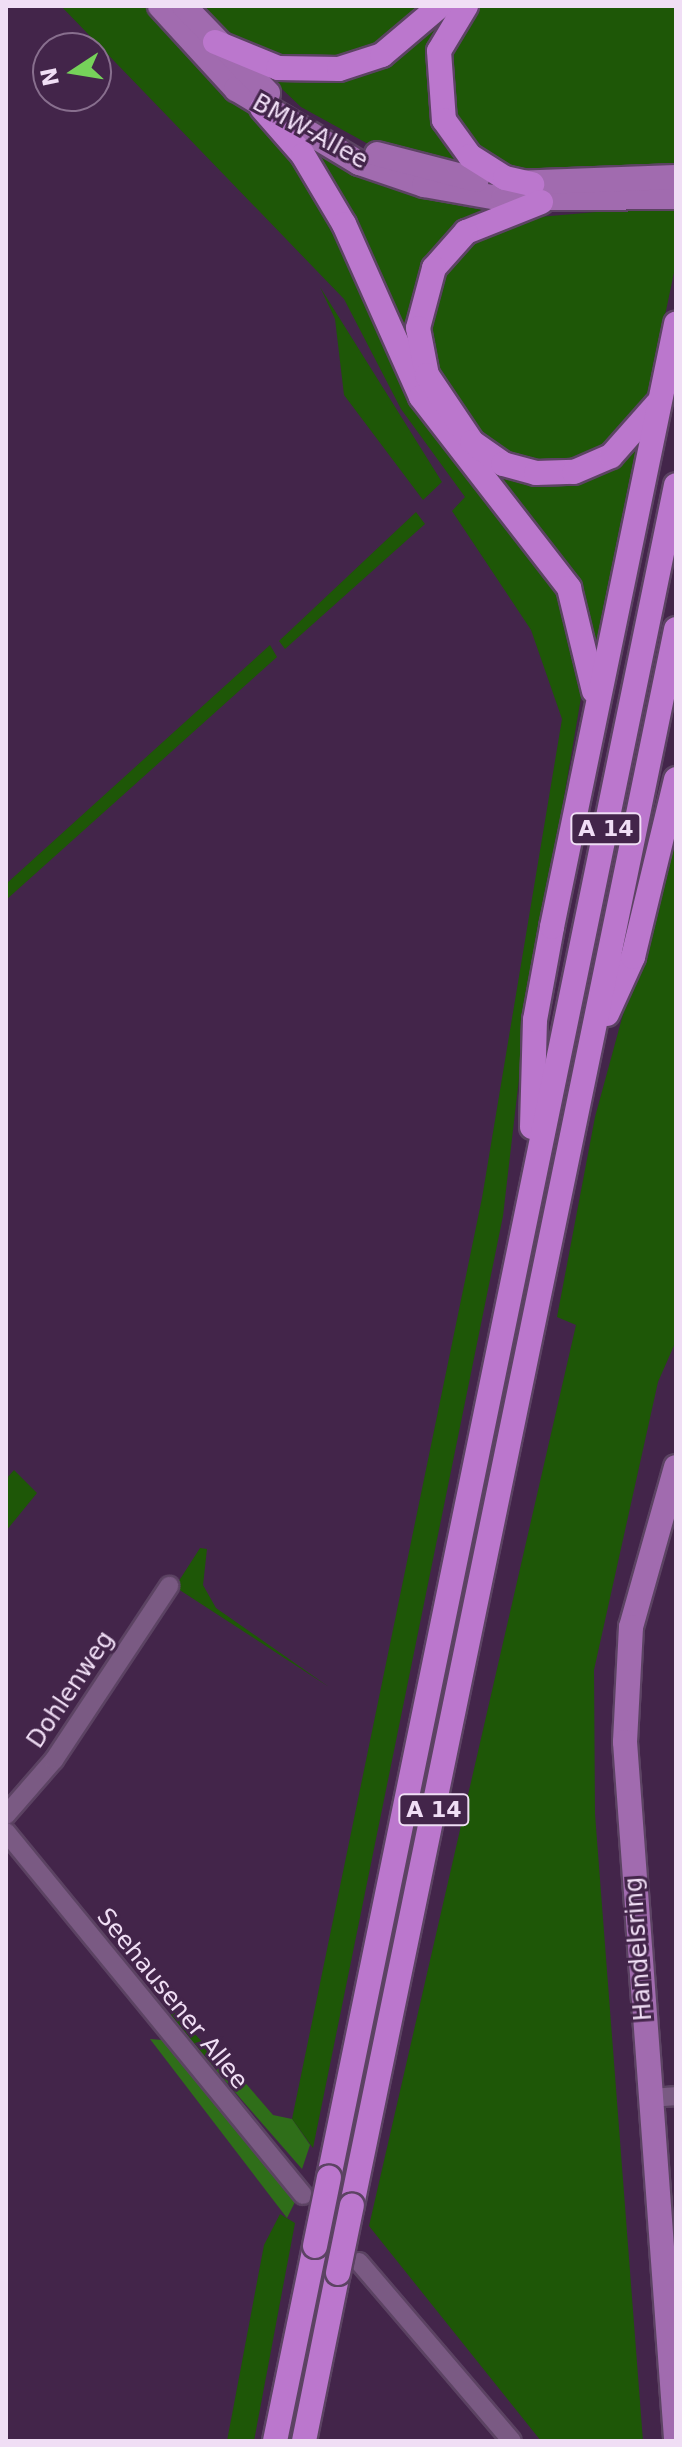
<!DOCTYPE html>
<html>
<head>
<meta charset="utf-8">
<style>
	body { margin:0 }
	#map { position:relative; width:682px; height:2447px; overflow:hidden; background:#43254a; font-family:"DejaVu Sans",sans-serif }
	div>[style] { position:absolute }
	.green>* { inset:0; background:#1e5707 }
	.forest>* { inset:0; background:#2f6e19 }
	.roads { filter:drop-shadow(2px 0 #5c4363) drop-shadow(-2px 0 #5c4363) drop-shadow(0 2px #5c4363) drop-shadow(0 -2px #5c4363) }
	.minor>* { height:18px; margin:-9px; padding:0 9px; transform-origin:9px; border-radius:9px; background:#7a5a83 }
	.major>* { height:24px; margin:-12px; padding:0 12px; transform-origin:12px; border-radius:12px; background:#a16baf }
	.highway>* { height:24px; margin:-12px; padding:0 12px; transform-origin:12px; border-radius:12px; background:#bb77cd }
	.bridges { filter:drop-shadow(2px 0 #5c4363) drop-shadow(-2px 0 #5c4363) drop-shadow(0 2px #5c4363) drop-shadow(0 -2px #5c4363) }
	.highway-bridge>* { height:24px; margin:-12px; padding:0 12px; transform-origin:12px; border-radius:12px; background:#bb77cd }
	span { translate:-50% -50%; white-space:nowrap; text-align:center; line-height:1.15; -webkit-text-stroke:6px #43254a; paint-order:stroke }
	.shield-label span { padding:2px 6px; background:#43254a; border:2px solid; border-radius:6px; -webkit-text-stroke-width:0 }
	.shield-label { font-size:22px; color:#f0def5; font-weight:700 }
	.street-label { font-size:24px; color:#f0def5 }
	.frame { position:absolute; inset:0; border:8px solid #f0def5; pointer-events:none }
	.north { position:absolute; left:32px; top:32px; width:80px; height:80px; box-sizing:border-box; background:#43254a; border:2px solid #886f8e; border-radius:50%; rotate:258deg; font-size:22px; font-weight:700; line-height:32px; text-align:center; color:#f0def5 }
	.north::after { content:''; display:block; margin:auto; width:28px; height:36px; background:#76d25a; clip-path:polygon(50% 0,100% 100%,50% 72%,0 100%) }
</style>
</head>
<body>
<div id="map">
	<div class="green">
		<div style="clip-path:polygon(61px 6px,148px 6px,190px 58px,291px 152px,561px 587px,585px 674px,525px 1027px,503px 1216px,313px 2148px,292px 2119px,482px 1198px,562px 719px,531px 630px,452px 511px,465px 497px,401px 409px,344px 299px)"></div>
		<div style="clip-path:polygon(193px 6px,435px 6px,350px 62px,250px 54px)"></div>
		<div style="clip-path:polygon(451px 6px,459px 6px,430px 73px,484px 174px,370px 145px,301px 107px,262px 70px,318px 77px)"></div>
		<div style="clip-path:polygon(473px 6px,676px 6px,676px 170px,518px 175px,465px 144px,441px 78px)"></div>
		<div style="clip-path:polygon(301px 140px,498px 205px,449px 237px,413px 359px)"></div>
		<div style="clip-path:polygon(676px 205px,676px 263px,647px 401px,608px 450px,551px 468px,495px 452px,450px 402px,424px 335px,448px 258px,505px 220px)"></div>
		<div style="clip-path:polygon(320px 287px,442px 482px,423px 500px,344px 395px,335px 319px)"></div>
		<div style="clip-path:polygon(638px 441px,644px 443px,598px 666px,563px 561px,474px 453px,534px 480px)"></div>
		<div style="clip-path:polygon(416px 512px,425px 524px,285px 649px,279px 641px)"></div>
		<div style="clip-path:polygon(270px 645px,277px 657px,6px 900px,6px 884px)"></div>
		<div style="clip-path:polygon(676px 820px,676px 1341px,658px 1382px,594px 1670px,595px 1814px,643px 2441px,541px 2441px,369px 2226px,576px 1325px,557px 1317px,595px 1117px)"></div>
		<div style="clip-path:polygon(14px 1470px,37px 1493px,6px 1531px,6px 1479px)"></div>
		<div style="clip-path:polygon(200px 1548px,207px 1549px,203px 1585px,216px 1608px,329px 1687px,175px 1587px)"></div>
		<div style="clip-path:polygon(174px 2012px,208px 2048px,221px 2038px,207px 2060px,169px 2016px)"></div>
		<div style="clip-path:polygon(280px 2214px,295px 2223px,254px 2441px,227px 2441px,264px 2245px)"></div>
	</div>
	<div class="forest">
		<div style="clip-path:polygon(150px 2039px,162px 2040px,295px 2202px,287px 2218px)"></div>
		<div style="clip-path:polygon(216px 2049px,273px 2115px,292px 2119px,310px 2145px,302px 2169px,207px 2060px)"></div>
	</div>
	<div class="roads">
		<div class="minor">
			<div style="left:6px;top:1815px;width:73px;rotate:-48.9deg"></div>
			<div style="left:54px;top:1760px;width:209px;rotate:-56.5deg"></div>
			<div style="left:6px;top:1832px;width:469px;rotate:50.7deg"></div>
			<div style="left:650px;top:2098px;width:26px;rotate:-4deg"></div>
			<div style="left:359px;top:2262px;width:235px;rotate:49.5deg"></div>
		</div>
		<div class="major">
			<div style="left:160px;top:6px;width:113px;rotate:47.5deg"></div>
			<div style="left:236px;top:89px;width:144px;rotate:31deg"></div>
			<div style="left:359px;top:163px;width:69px;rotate:18.7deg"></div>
			<div style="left:424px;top:185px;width:80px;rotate:10deg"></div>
			<div style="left:503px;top:199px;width:173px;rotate:-0.7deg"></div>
			<div style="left:184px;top:6px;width:121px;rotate:46deg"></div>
			<div style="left:377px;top:154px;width:103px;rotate:14.6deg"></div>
			<div style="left:513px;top:183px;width:163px;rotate:-2.1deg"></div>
			<div style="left:676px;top:1467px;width:166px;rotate:105.7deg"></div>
			<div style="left:631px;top:1627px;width:115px;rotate:93deg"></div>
			<div style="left:625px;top:1742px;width:698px;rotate:85.81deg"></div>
		</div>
		<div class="highway">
			<div style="left:466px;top:6px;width:52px;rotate:121deg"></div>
			<div style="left:439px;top:51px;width:69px;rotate:85.9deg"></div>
			<div style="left:444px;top:120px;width:44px;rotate:54.2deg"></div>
			<div style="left:470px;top:156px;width:41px;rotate:32.2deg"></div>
			<div style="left:505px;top:178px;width:28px;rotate:13deg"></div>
			<div style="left:215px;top:42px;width:68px;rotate:22.4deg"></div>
			<div style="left:278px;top:68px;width:61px;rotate:0.9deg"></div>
			<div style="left:339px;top:69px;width:45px;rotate:-18deg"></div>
			<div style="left:382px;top:55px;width:76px;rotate:-40.2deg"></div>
			<div style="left:262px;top:108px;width:62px;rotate:48.9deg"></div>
			<div style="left:303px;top:155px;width:80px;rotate:59.3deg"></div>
			<div style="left:344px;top:224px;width:189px;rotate:66deg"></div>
			<div style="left:421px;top:397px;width:242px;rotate:52.2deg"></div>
			<div style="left:569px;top:588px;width:106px;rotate:76.4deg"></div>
			<div style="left:541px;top:202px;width:81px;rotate:158.2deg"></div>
			<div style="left:466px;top:232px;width:48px;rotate:131.6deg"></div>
			<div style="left:434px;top:268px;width:62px;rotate:104.9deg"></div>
			<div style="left:418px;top:328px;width:48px;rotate:79.2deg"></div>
			<div style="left:427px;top:375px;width:81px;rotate:56.1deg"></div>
			<div style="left:472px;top:442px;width:38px;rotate:35deg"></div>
			<div style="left:503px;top:464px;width:34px;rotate:15deg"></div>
			<div style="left:536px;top:473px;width:38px;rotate:-2deg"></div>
			<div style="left:574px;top:472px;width:40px;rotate:-23.4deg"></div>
			<div style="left:611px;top:456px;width:69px;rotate:-48.5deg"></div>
			<div style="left:607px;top:1014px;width:63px;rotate:-65.5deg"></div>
			<div style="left:633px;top:957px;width:183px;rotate:-76.4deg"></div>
			<div style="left:532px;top:1127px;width:107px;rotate:-88.4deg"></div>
			<div style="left:535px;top:1020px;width:95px;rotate:-79.6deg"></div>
			<div style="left:552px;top:927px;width:616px;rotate:-78.38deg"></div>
			<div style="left:329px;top:2177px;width:1727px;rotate:-78.41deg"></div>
			<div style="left:352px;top:2205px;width:1609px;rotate:-78.38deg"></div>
			<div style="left:275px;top:2441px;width:199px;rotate:-78.4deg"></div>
			<div style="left:304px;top:2441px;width:171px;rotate:-78.6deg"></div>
		</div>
	</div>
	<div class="bridges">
		<div class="highway-bridge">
			<div style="left:315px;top:2246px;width:70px;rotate:-78.5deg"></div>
			<div style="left:338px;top:2273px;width:69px;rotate:-78.4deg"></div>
		</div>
	</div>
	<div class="shield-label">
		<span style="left:606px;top:829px">A 14</span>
		<span style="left:434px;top:1810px">A 14</span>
	</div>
	<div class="street-label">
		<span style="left:310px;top:132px;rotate:29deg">BMW-Allee</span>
		<span style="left:71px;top:1690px;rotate:-56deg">Dohlenweg</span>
		<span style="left:639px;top:1949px;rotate:-94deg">Handelsring</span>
		<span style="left:172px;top:1999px;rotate:51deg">Seehausener Allee</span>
	</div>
	<div class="frame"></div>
	<div class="north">N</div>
</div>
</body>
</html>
